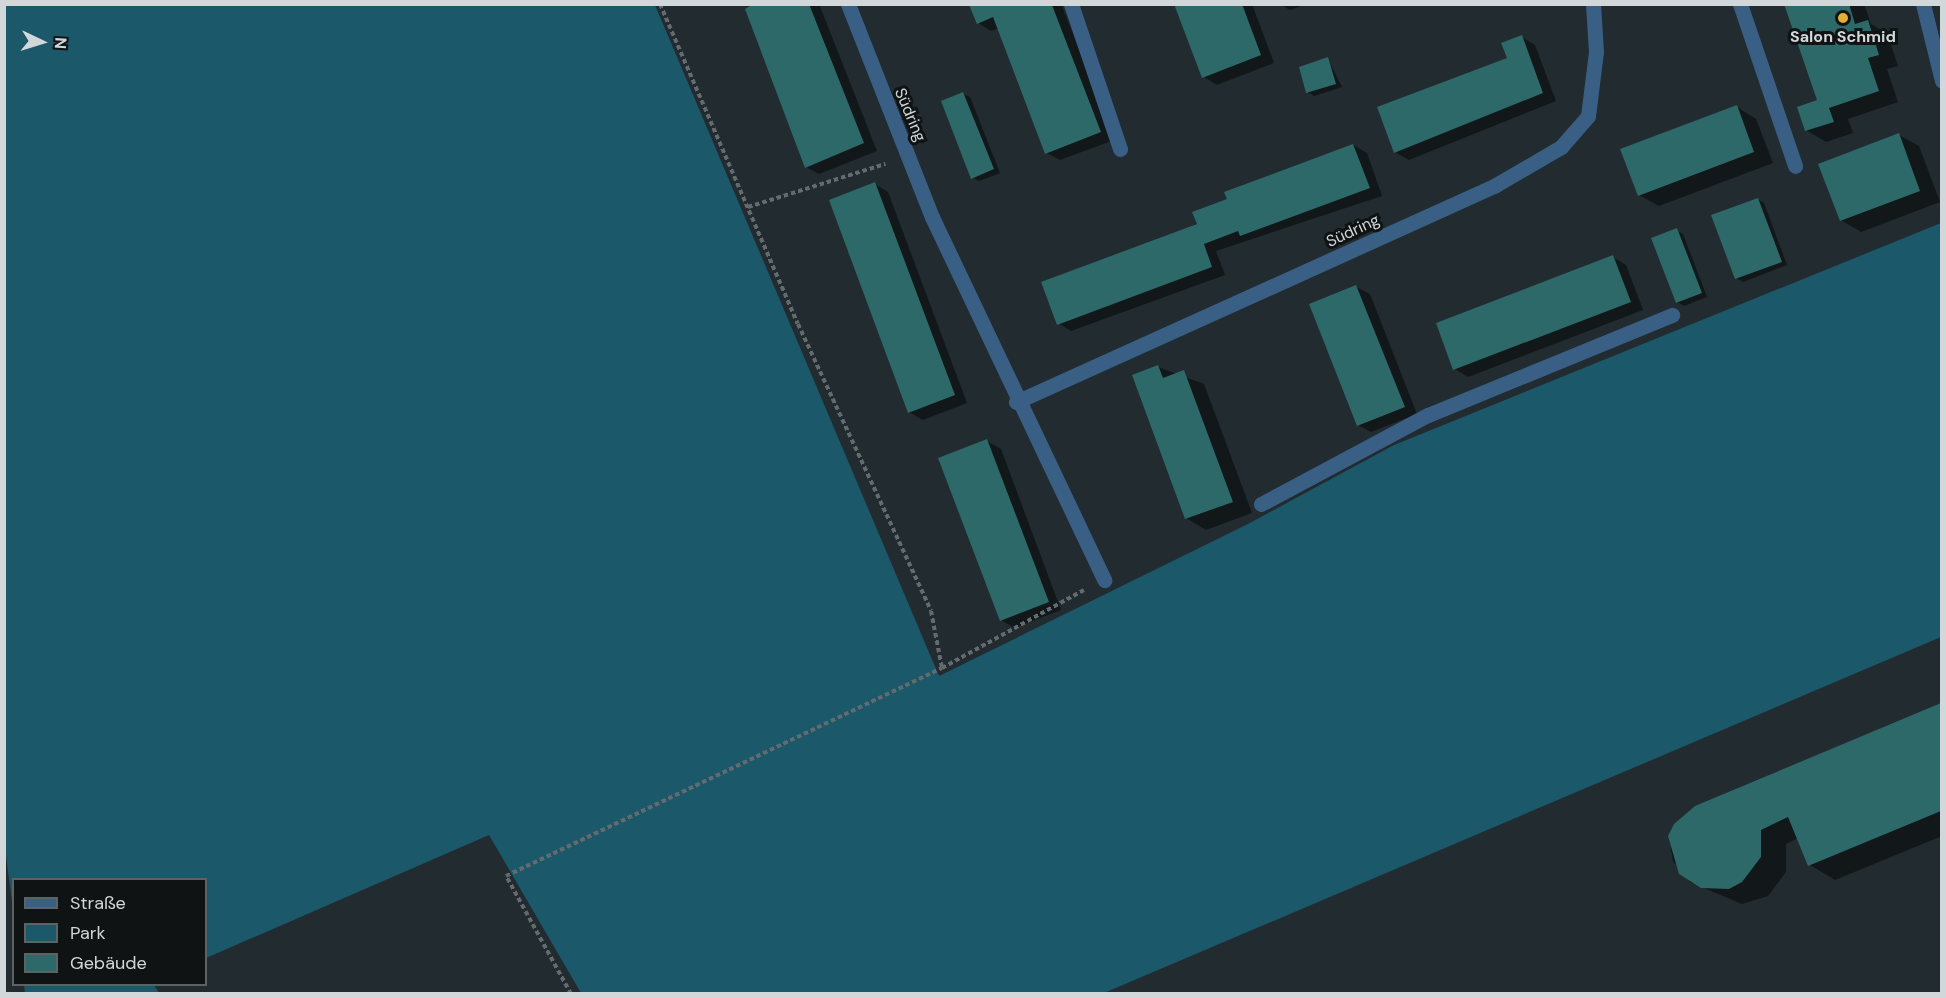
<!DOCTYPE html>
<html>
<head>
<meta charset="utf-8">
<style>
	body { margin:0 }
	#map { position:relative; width:1946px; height:998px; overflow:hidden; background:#222b2f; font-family:"DM Sans",sans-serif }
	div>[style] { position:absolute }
	.green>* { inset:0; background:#1b586a }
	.shadow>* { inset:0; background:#0007 }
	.building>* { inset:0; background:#2c6968 }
	.path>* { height:4px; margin-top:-2px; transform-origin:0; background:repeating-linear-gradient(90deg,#636b6f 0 4.5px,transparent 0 7.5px) }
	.service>* { height:15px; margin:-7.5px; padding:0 7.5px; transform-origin:7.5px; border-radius:7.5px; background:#395f84 }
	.minor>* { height:15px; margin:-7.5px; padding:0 7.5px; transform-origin:7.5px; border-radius:7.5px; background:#395f84 }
	.tertiary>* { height:15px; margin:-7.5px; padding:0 7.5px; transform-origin:7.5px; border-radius:7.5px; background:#395f84 }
	.dots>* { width:16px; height:16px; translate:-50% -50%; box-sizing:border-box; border:3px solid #0f1314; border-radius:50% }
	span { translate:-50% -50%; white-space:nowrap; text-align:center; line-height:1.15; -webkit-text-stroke:6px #0f1314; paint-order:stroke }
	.poi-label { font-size:16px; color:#d2d8da; font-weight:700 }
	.street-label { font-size:16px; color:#d2d8da }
	.frame { position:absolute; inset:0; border:6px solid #d2d8da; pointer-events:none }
	.legend { position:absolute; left:12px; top:878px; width:195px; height:108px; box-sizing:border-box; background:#0f1314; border:2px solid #5d6263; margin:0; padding:8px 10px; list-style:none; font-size:18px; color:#d2d8da }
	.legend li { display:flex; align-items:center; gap:12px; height:30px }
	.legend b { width:30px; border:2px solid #5d6263 }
	.north { position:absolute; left:12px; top:12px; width:60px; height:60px; -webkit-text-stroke:4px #0f1314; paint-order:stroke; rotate:94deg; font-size:16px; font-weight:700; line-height:24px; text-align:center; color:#d2d8da }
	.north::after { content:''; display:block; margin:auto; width:21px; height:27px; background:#d2d8da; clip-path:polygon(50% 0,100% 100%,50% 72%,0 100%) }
</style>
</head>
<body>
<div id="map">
	<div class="green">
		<div style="clip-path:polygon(4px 5px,655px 5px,939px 676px,1248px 524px,1394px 445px,1941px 223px,1941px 637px,1104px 993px,581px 993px,489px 835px,206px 958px,206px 880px,14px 880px,13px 909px,4px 841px)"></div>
		<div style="clip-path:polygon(24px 985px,154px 985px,159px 993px,25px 993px)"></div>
	</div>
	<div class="shadow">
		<div style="clip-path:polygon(754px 4px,819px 4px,877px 151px,819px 174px,806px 167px)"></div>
		<div style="clip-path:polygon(971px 4px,1062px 6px,1114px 140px,1060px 160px,1047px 153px,999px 28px,991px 31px,978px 23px)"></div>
		<div style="clip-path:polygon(1176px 4px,1252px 4px,1274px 63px,1217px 85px,1204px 77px)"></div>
		<div style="clip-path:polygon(1280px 4px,1307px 4px,1290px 10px)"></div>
		<div style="clip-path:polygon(1786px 4px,1864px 4px,1871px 24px,1887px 33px,1898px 66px,1887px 69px,1898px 102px,1848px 119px,1853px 133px,1826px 142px,1806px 130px,1819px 101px)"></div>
		<div style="clip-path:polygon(1522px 37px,1535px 45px,1556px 101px,1409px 160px,1395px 152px,1509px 59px)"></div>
		<div style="clip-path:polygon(1328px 59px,1342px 87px,1314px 96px,1308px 92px)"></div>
		<div style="clip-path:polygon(963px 94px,970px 97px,1000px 173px,979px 181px,973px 178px)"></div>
		<div style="clip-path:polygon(1737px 107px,1756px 119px,1773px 163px,1659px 206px,1639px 195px)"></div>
		<div style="clip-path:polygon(1899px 135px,1919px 146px,1940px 202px,1861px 232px,1841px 220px)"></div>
		<div style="clip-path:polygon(1353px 145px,1367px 153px,1382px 196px,1216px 251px,1225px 275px,1071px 331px,1058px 323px,1229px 200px)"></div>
		<div style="clip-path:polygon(875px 184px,888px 192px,967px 403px,923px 420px,909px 412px)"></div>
		<div style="clip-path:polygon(1757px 199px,1764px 203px,1787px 265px,1743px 282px,1736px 278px)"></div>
		<div style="clip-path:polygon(1676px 230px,1683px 234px,1707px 297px,1684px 306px,1677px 302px)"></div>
		<div style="clip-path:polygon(1613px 257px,1626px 265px,1643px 310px,1468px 377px,1455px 369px)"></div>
		<div style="clip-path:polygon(1356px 287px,1370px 294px,1417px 414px,1371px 432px,1358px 425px)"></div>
		<div style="clip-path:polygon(1158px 367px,1204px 384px,1252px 513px,1206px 530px,1186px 518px)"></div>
		<div style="clip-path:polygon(987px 441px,1001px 449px,1061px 610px,1014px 628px,1001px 620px)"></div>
		<div style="clip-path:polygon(1942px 705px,1942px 836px,1835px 880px,1810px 865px,1798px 838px,1786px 844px,1786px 872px,1768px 896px,1742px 904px,1690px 882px,1673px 861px,1669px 837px,1695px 807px)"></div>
	</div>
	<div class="building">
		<div style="clip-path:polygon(753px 4px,809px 4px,864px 143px,805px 168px,745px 9px)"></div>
		<div style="clip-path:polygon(1174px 4px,1242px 4px,1261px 55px,1202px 78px)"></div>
		<div style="clip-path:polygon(1784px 4px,1849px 4px,1855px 24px,1868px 20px,1879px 55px,1868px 58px,1879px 91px,1829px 108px,1834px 122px,1805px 131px,1797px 107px,1817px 100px)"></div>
		<div style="clip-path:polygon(969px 5px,1052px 5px,1101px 132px,1045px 154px,993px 17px,977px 24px)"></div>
		<div style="clip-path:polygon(1522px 35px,1543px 93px,1394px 153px,1377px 107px,1507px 58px,1501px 43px)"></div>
		<div style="clip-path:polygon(1328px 57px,1336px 84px,1306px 93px,1299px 67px)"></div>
		<div style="clip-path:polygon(963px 92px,994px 169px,971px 179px,941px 101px)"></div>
		<div style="clip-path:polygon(1737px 105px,1754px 152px,1638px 196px,1620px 149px)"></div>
		<div style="clip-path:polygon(1899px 133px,1920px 191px,1840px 221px,1818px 164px)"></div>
		<div style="clip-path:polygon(1353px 144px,1370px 188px,1240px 236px,1238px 231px,1204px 244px,1212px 267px,1057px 325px,1041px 282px,1197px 224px,1192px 212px,1227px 199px,1224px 192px)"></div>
		<div style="clip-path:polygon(875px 182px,955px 395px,908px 413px,829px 200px)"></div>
		<div style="clip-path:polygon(1758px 198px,1782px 262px,1735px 279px,1711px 215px)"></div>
		<div style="clip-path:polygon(1677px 228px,1702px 293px,1676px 303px,1651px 238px)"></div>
		<div style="clip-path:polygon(1613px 255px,1631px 302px,1453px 370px,1436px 323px)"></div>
		<div style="clip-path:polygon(1356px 285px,1405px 407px,1357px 426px,1309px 304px)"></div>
		<div style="clip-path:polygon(1158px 365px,1163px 378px,1184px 370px,1233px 502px,1185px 519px,1132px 375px)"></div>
		<div style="clip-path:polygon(987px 439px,1049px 602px,1000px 621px,938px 458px)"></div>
		<div style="clip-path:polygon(1941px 703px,1941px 811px,1808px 866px,1788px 817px,1761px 830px,1761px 857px,1742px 882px,1729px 889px,1701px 888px,1679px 874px,1668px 836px,1674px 824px,1695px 806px)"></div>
	</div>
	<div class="path">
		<div style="left:660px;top:4px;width:348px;rotate:66.7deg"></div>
		<div style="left:798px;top:324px;width:316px;rotate:65.1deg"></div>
		<div style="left:931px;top:611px;width:58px;rotate:79.1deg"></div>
		<div style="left:748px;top:207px;width:144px;rotate:-17.4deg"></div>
		<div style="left:571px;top:994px;width:135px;rotate:-118.8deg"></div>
		<div style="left:506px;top:876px;width:483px;rotate:-25.5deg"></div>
		<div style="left:942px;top:668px;width:162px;rotate:-28.8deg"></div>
	</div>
	<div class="service">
		<div style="left:1071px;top:4px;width:153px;rotate:71.3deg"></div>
		<div style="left:1261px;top:504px;width:189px;rotate:-28.1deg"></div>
		<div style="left:1428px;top:415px;width:264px;rotate:-22.3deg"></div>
	</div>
	<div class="minor">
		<div style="left:848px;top:4px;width:229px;rotate:68.5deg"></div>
		<div style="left:932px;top:217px;width:402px;rotate:64.6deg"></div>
		<div style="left:1740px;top:4px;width:171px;rotate:71.2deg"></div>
		<div style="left:1016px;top:402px;width:525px;rotate:-24.32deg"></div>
		<div style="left:1494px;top:186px;width:78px;rotate:-30.2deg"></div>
		<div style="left:1561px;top:147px;width:41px;rotate:-48.9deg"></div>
		<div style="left:1588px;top:116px;width:64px;rotate:-82.9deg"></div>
		<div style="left:1596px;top:52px;width:48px;rotate:-93.6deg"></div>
	</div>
	<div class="tertiary">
		<div style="left:1923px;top:4px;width:79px;rotate:76.1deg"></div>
	</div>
	<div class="dots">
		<div style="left:1843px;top:18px;background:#e3ae35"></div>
	</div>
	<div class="poi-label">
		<span style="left:1843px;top:37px">Salon Schmid</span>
	</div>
	<div class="street-label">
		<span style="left:910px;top:115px;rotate:67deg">Südring</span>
		<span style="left:1353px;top:231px;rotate:-25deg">Südring</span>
	</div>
	<div class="frame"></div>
	<ul class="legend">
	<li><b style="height:8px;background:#395f84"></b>Straße</li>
	<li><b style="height:16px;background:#1b586a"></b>Park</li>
	<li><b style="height:16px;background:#2c6968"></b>Gebäude</li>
	</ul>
	<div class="north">N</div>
</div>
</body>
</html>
